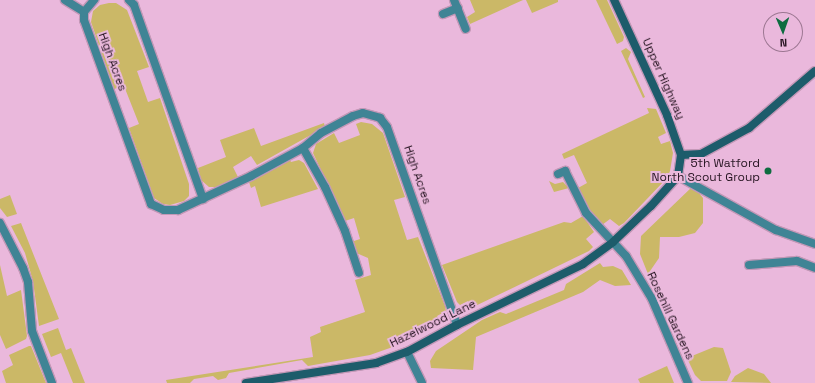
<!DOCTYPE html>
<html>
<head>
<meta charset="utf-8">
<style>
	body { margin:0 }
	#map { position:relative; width:815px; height:383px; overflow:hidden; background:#eab8dc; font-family:"Space Grotesk",sans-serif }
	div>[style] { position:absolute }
	.green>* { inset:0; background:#cbb867 }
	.roads { filter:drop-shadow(1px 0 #c398b7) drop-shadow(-1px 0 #c398b7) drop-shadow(0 1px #c398b7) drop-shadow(0 -1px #c398b7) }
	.street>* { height:8px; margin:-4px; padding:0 4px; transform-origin:4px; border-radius:4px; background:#3f8495 }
	.secondary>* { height:8px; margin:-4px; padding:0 4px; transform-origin:4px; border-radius:4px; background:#1d5c6b }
	.dots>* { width:11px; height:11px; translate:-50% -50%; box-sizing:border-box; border:2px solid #eab8dc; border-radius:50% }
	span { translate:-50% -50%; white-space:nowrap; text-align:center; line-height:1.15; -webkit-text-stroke:4px #eab8dc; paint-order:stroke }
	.street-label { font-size:12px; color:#281623 }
	.poi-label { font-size:12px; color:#281623 }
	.right { translate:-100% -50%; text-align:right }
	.north { position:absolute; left:763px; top:12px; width:40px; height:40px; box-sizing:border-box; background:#eab8dc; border:1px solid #9c7792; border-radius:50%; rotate:178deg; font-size:11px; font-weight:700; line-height:16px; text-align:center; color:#281623 }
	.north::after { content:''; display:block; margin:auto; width:14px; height:18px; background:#0e6c40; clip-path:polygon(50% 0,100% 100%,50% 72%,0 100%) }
</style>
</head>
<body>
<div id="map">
	<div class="green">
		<div style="clip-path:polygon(470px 0,523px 0,470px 24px,467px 17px,475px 12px)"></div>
		<div style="clip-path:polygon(526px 0,558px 0,558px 2px,532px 13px)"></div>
		<div style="clip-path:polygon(596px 0,607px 0,624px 37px,623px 41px,617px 44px)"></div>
		<div style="clip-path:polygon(109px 3px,116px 3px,127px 10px,149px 67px,137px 71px,148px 102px,160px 98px,189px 184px,189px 196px,184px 201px,170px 205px,163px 204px,154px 198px,129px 128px,139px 124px,124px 86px,114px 89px,91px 22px,93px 11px,100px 5px)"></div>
		<div style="clip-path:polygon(626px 48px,631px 52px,628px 59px,645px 97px,643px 98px,621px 51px)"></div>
		<div style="clip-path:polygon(647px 108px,656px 109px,666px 133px,658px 137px,661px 144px,670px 141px,673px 153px,670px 171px,667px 178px,624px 223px,619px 226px,610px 219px,602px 225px,589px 210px,578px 188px,587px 183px,574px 155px,564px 159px,562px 154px,649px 113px)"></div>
		<div style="clip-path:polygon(361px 122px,372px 124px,383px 133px,405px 197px,394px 200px,407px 240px,418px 237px,445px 306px,446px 311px,437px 316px,441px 324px,404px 343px,370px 355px,308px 366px,302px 360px,229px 373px,226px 378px,218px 380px,213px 376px,194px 379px,190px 383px,167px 383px,166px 380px,313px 357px,310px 337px,321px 332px,320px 327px,365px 312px,355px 280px,371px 275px,368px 258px,354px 252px,351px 242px,360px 239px,354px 218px,345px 221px,313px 153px,316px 144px,334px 133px,339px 143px,360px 135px,356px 124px)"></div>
		<div style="clip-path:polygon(324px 123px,325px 127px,257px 165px,251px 156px,233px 167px,238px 177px,218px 187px,209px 187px,201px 180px,198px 168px,226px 157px,220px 140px,254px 128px,261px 146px)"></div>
		<div style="clip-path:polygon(289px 158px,291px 162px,299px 160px,304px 163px,318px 189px,261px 207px,255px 186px,251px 188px,249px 182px)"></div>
		<div style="clip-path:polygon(549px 181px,555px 184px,563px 182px,569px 188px,554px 192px)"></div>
		<div style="clip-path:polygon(693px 186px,703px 198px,703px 223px,695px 233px,679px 237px,660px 237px,659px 258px,648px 274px,640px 254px,641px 236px)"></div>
		<div style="clip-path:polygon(10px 195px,17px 214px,7px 217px,0 208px,0 199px)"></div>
		<div style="clip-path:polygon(583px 216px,594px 232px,586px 239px,593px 247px,589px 251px,471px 308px,468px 301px,460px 305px,457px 302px,442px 265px,564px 222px,571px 223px)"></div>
		<div style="clip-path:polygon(21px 223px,59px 319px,39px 326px,33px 281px,25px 253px,11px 226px)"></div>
		<div style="clip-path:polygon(600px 263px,603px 267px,613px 266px,622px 270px,631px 285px,615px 286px,600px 280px,583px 292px,476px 337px,473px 370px,431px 368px,430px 361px,436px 351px,482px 320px,500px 312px,506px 314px,564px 290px,566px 284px)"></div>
		<div style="clip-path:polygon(0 265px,7px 296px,21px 290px,27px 336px,26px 339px,6px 349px,0 335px)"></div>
		<div style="clip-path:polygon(58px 328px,66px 350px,71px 348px,85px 383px,73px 383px,61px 353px,51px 357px,42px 334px)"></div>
		<div style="clip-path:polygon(29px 346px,31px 346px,46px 383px,6px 383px,2px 371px,13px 365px,9px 355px)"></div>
		<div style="clip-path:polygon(714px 347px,723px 348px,731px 372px,727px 381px,701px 381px,695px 375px,687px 358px)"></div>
		<div style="clip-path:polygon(667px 366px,674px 383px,640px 383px,638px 379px)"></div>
		<div style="clip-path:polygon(748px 368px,764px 374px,771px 383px,731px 382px,735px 376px)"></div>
	</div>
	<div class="roads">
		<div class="street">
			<div style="left:65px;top:0;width:22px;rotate:32deg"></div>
			<div style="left:84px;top:12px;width:8px;rotate:90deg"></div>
			<div style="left:84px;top:20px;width:196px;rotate:70deg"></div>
			<div style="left:151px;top:204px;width:14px;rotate:25deg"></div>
			<div style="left:164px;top:210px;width:14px"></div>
			<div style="left:178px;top:210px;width:81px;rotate:-25deg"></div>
			<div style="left:251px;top:176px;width:59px;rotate:-28.3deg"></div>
			<div style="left:303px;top:148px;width:23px;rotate:-40deg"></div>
			<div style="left:321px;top:133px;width:36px;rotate:-28deg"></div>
			<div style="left:353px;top:116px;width:10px;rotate:-17deg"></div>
			<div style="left:363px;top:113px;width:18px;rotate:16deg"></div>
			<div style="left:380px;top:118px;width:11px;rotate:52deg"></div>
			<div style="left:387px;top:127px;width:210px;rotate:70.5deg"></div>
			<div style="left:129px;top:0;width:7px;rotate:45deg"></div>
			<div style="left:134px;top:5px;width:206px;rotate:70.4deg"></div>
			<div style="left:454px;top:0;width:31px;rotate:68deg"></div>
			<div style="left:84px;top:12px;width:16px;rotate:-50deg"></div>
			<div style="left:443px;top:14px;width:16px;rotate:-22deg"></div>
			<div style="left:303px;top:148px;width:45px;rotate:60.6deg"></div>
			<div style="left:325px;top:187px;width:48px;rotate:65.6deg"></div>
			<div style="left:345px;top:231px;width:44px;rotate:71.6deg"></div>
			<div style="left:558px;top:174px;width:8px;rotate:-23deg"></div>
			<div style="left:565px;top:171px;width:47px;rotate:63.4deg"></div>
			<div style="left:586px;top:213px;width:59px;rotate:47.1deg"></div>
			<div style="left:626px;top:256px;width:50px;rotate:58.8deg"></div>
			<div style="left:652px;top:299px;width:91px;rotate:66.8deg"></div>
			<div style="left:678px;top:176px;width:112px;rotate:28.9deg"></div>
			<div style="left:776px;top:230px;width:41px;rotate:19.7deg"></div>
			<div style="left:0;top:223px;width:51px;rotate:62.9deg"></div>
			<div style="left:23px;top:268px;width:15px;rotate:70deg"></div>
			<div style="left:28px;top:282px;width:49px;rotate:85.3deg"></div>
			<div style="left:32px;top:331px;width:56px;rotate:69deg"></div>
			<div style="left:749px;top:265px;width:48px;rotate:-4.8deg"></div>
			<div style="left:797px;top:261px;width:19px;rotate:21deg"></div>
			<div style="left:407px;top:352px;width:34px;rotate:64deg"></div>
		</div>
		<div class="secondary">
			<div style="left:681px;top:155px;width:20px;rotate:-3deg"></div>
			<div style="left:701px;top:154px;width:55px;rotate:-28.4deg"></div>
			<div style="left:749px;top:128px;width:87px;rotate:-40.8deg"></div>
			<div style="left:246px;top:383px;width:132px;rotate:-8.7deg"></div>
			<div style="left:376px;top:363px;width:33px;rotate:-20deg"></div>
			<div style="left:407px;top:352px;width:57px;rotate:-28.4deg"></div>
			<div style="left:457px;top:325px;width:140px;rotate:-25.8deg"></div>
			<div style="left:583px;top:264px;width:37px;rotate:-36deg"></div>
			<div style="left:613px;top:242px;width:52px;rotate:-43.5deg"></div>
			<div style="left:651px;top:206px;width:40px;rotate:-48deg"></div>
			<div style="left:678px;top:176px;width:21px;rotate:-82deg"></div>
			<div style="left:681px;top:155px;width:42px;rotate:-109.3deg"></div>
			<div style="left:667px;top:115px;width:127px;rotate:-114.7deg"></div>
		</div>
	</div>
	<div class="dots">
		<div style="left:768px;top:171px;background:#0e6c40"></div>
	</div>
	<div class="street-label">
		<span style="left:112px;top:62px;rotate:70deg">High Acres</span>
		<span style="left:663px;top:79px;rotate:66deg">Upper Highway</span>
		<span style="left:417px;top:175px;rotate:71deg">High Acres</span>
		<span style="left:670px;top:316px;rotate:65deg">Rosehill Gardens</span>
		<span style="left:433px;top:324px;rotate:-26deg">Hazelwood Lane</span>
	</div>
	<div class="poi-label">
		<span class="right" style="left:760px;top:171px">5th Watford<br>North Scout Group</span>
	</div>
	<div class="north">N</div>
</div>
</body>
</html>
